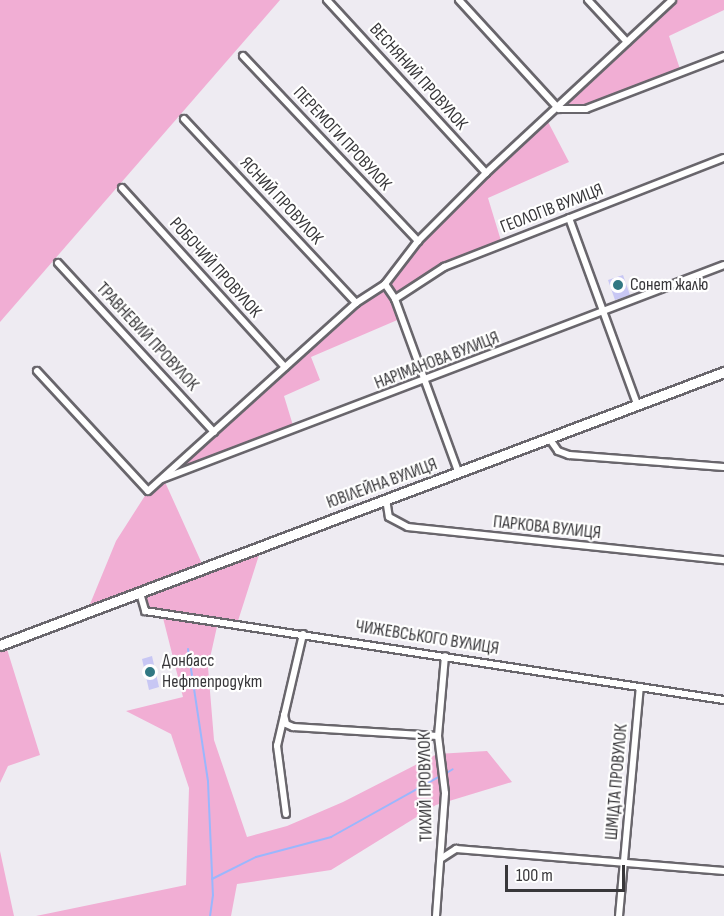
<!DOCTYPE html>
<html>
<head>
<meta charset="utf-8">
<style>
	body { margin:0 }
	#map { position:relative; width:724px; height:916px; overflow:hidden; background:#eeebf2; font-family:"Sofia Sans Condensed",sans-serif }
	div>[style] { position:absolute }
	.green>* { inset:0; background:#f1aed4 }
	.stream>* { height:2px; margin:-1px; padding:0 1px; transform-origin:1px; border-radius:1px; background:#9ab7fd }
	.building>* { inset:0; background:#c8c7f4 }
	.roads { filter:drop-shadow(2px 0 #69666c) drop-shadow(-2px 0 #69666c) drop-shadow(0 2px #69666c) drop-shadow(0 -2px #69666c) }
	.street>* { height:6px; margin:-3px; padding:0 3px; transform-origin:3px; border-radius:3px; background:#fff }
	.secondary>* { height:9px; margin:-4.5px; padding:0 4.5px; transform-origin:4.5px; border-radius:4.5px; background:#fff }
	.dots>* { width:16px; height:16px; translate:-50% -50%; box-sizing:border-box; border:3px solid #fff; border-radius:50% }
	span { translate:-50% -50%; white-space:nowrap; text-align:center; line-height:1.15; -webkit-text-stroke:4.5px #fff; paint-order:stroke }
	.street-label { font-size:18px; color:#38373a }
	.poi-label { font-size:18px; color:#38373a }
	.left { translate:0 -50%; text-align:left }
	.scale { position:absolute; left:505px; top:865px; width:120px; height:27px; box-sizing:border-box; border:3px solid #38373a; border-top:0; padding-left:8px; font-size:18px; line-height:21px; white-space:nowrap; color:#38373a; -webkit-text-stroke:4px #fff; paint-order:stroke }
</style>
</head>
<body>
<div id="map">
	<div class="green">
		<div style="clip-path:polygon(0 0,280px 0,0 322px)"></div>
		<div style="clip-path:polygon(672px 0,724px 0,724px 10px,669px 36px,681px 72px,586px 109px,559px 109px)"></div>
		<div style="clip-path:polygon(547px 120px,569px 162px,488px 198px,502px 244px,444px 267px,396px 299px,402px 318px,311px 357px,320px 380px,284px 396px,295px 432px,165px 482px,203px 566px,88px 609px,116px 541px,148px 491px,356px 303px,385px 284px,418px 241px)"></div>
		<div style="clip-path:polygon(259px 555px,237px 624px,218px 622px,208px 667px,214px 740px,247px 837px,287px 826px,343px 802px,437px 754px,487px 751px,512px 782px,436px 805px,331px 870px,237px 884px,231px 916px,36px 916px,186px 885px,189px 788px,171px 734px,126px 711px,183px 697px,162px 614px,145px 611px,141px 596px)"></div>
		<div style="clip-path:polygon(6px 646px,40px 755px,8px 766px,0 783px,0 648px)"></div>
		<div style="clip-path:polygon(0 851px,14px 916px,0 916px)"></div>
	</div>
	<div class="stream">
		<div style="left:188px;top:649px;width:134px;rotate:81.4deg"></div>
		<div style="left:208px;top:782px;width:113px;rotate:87.5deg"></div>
		<div style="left:213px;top:895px;width:21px;rotate:98deg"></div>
		<div style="left:445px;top:774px;width:9px;rotate:-32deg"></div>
		<div style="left:212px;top:879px;width:49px;rotate:-26.6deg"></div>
		<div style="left:256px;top:857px;width:78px;rotate:-14.9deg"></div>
		<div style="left:331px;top:837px;width:125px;rotate:-29.2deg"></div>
	</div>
	<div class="building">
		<div style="clip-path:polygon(623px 275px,630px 295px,615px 300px,608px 280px)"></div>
		<div style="clip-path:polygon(152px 656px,159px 687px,149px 690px,142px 659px)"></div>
	</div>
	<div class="roads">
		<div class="street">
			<div style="left:327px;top:0;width:235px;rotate:47.4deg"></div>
			<div style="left:459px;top:0;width:148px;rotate:47.5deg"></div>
			<div style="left:559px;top:109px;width:27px"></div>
			<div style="left:586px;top:109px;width:148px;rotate:-21deg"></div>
			<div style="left:588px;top:0;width:57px;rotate:47.1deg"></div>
			<div style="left:243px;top:56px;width:255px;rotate:46.6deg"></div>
			<div style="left:184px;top:119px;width:252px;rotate:46.9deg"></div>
			<div style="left:122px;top:188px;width:242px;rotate:47.7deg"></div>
			<div style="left:569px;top:218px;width:198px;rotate:69.9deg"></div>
			<div style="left:58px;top:263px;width:230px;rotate:47.3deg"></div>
			<div style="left:385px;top:284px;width:18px;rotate:56deg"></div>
			<div style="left:395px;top:299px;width:186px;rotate:69.9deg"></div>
			<div style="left:395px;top:299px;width:59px;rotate:-33.1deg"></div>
			<div style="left:444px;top:267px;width:300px;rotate:-21.3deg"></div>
			<div style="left:37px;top:371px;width:163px;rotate:47.2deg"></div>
			<div style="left:148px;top:491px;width:280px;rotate:-42.1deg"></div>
			<div style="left:356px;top:303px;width:35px;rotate:-33deg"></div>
			<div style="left:385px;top:284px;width:54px;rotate:-52.5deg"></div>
			<div style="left:418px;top:241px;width:96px;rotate:-45deg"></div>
			<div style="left:486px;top:173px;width:254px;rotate:-42.9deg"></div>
			<div style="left:549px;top:438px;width:16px;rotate:55deg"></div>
			<div style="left:558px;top:451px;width:12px;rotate:20deg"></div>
			<div style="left:569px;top:455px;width:155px;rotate:4.4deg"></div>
			<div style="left:162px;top:479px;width:601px;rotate:-20.85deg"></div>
			<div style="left:386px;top:499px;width:18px;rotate:81deg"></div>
			<div style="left:389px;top:517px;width:21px;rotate:28deg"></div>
			<div style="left:408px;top:527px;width:318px;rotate:6deg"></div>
			<div style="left:140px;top:593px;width:19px;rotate:74deg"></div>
			<div style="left:145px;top:611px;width:586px;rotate:8.74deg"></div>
			<div style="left:284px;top:715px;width:9px;rotate:77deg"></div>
			<div style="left:286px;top:724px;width:8px;rotate:23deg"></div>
			<div style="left:293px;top:727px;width:145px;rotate:3.6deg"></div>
			<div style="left:286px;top:814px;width:69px;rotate:-97.5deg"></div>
			<div style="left:277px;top:746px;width:115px;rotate:-76.9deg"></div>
			<div style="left:442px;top:858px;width:17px;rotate:-33deg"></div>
			<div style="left:456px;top:849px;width:269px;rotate:4.7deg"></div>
			<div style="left:436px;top:916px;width:123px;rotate:-85.8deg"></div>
			<div style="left:445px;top:793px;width:57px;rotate:-97deg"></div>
			<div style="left:438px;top:736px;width:80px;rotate:-85deg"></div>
			<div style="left:619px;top:916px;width:230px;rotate:-84.8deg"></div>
		</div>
		<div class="secondary">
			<div style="left:0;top:645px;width:774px;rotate:-20.66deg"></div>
		</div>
	</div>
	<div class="dots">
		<div style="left:618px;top:285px;background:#317883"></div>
		<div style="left:150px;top:672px;background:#317883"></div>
	</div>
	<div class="street-label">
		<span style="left:418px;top:77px;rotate:48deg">ВЕСНЯНИЙ ПРОВУЛОК</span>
		<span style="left:342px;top:139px;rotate:47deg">ПЕРЕМОГИ ПРОВУЛОК</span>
		<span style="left:281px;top:201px;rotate:47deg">ЯСНИЙ ПРОВУЛОК</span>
		<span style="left:552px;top:209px;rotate:-21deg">ГЕОЛОГІВ ВУЛИЦЯ</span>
		<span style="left:215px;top:268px;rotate:48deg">РОБОЧИЙ ПРОВУЛОК</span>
		<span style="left:147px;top:337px;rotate:47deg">ТРАВНЕВИЙ ПРОВУЛОК</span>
		<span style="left:437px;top:361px;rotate:-21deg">НАРІМАНОВА ВУЛИЦЯ</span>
		<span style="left:382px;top:484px;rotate:-20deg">ЮВІЛЕЙНА ВУЛИЦЯ</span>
		<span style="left:547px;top:528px;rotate:6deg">ПАРКОВА ВУЛИЦЯ</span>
		<span style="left:427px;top:638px;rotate:9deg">ЧИЖЕВСЬКОГО ВУЛИЦЯ</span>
		<span style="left:617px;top:782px;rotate:-85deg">ШМІДТА ПРОВУЛОК</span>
		<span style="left:426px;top:787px;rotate:-91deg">ТИХИЙ ПРОВУЛОК</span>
	</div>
	<div class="poi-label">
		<span class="left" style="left:630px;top:285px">Сонет жалю</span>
		<span class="left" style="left:162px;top:672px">Донбасс<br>Нефтепродукт</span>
	</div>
	<div class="scale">100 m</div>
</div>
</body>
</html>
